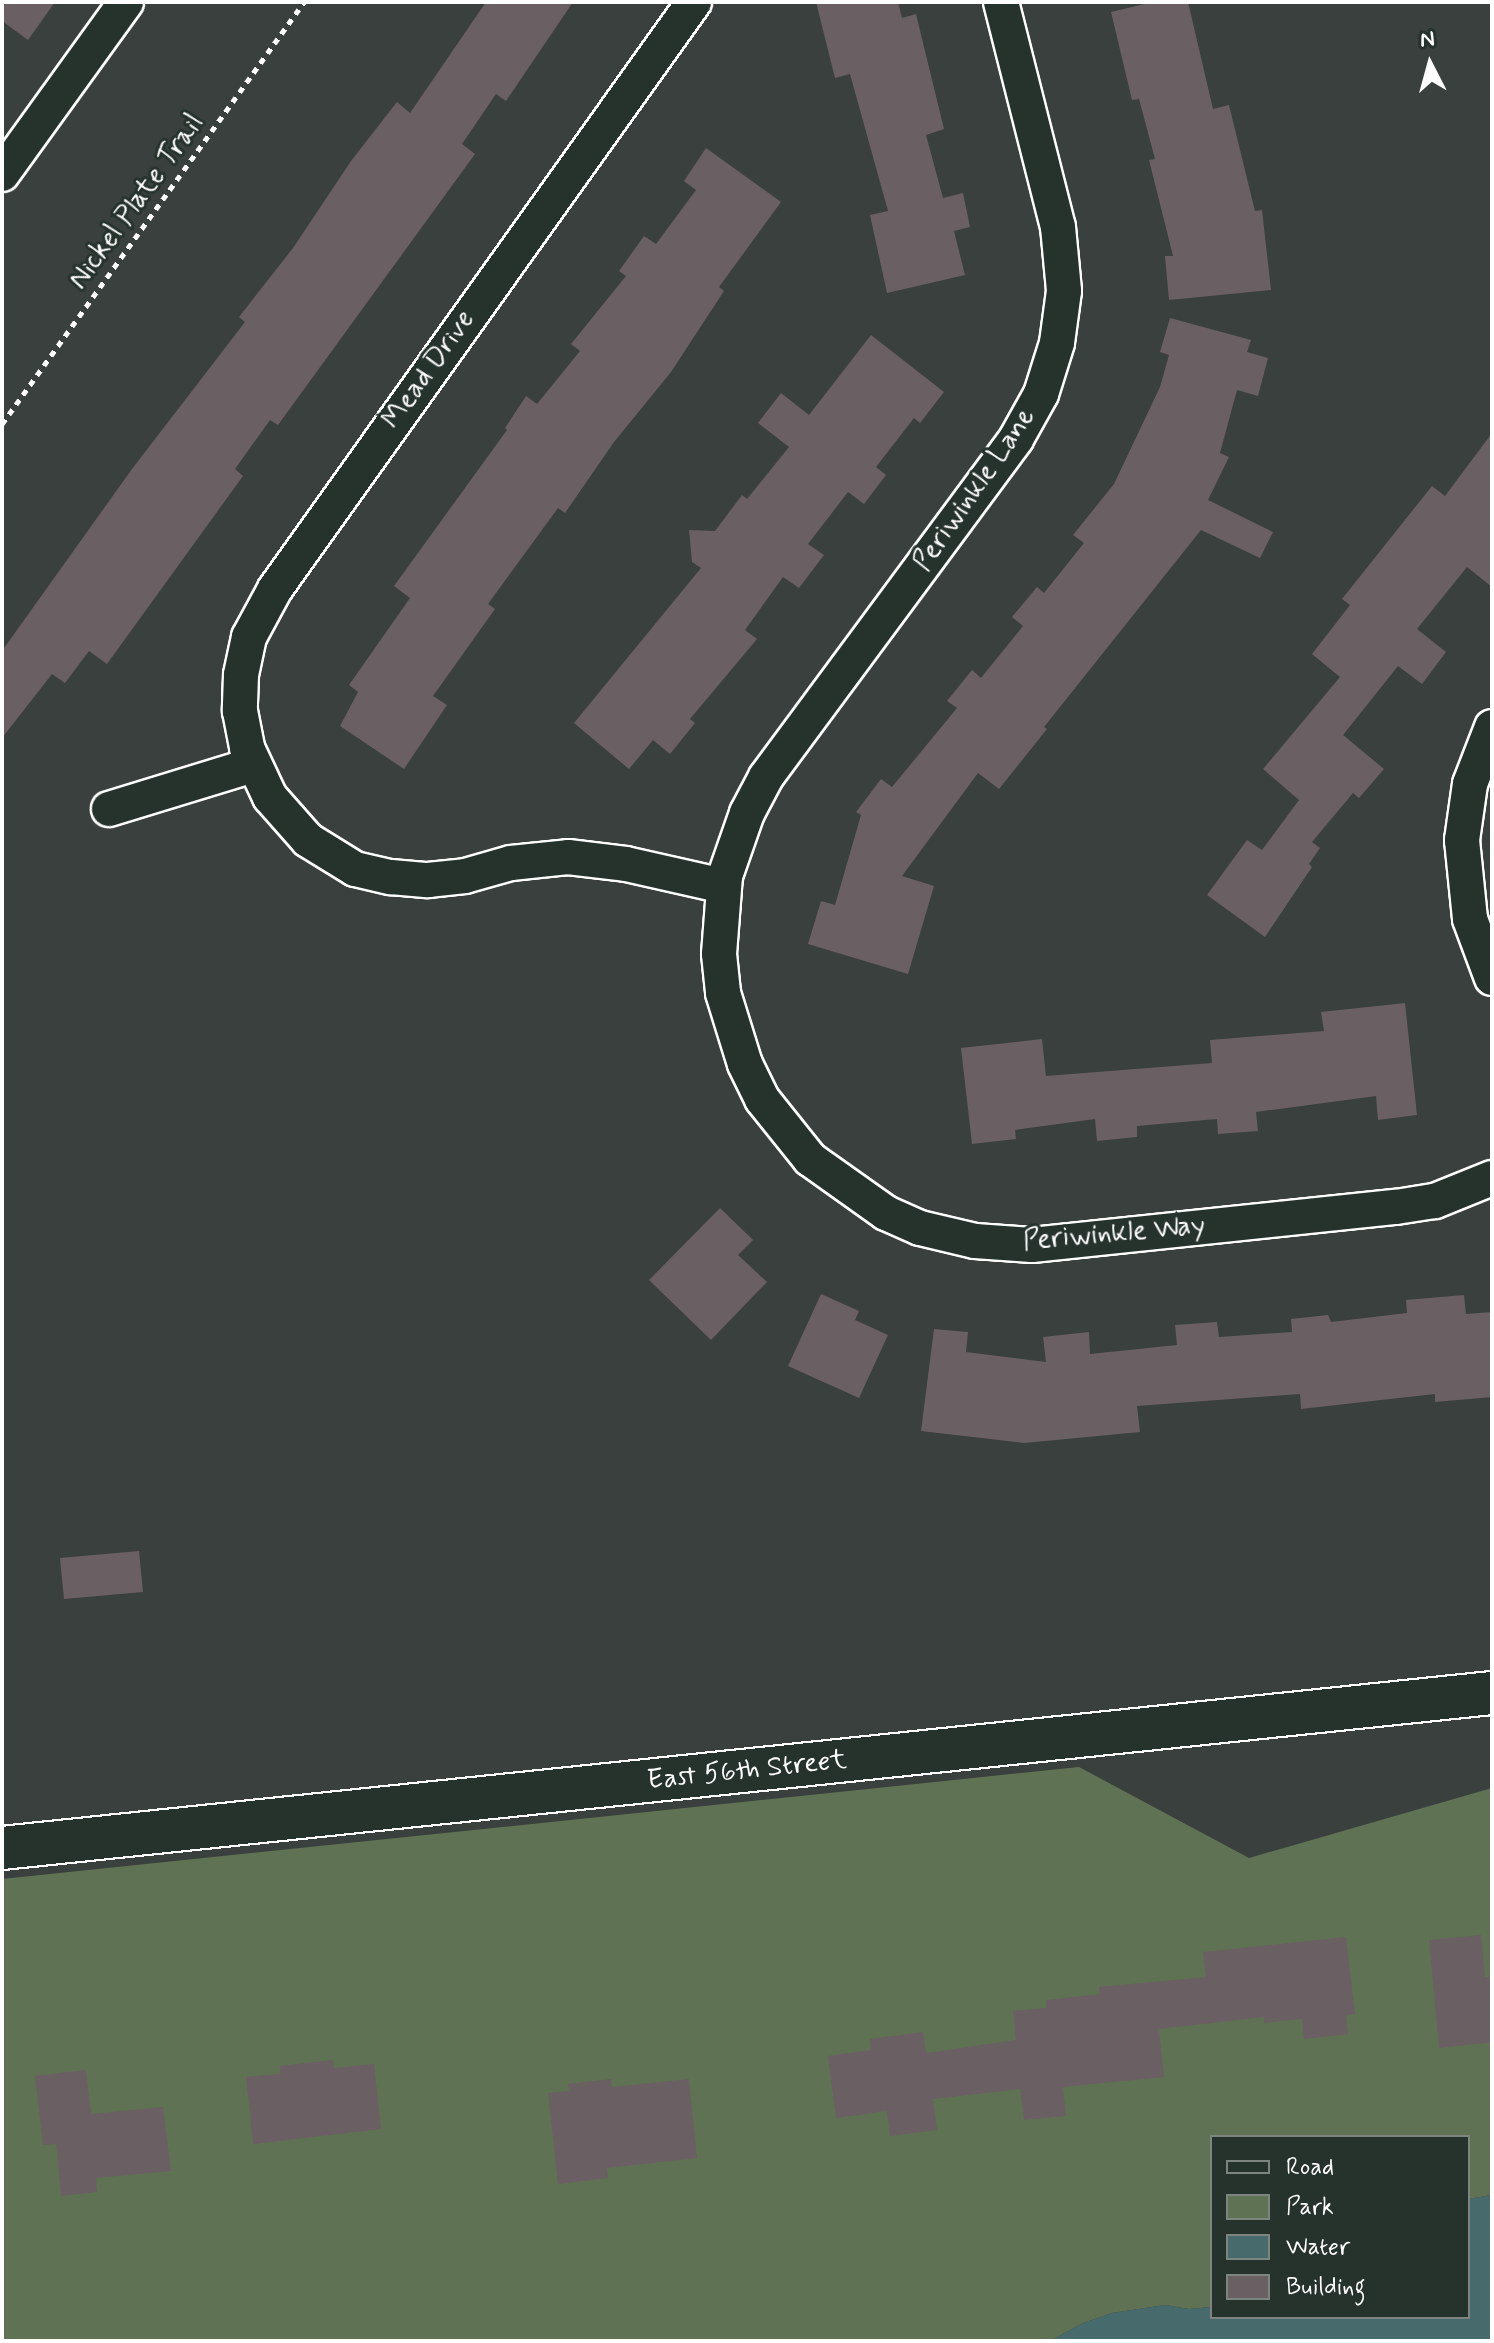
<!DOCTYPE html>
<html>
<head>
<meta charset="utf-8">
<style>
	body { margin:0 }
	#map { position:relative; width:1494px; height:2343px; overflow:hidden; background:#3a403d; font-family:Mynerve,sans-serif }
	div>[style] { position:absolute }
	.green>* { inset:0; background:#607254 }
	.water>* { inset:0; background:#476a6c }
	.building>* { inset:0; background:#6a5f62 }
	.path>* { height:5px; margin-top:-2.5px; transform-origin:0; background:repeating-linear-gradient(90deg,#fff 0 6px,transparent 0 12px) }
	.roads { filter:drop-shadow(2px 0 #fff) drop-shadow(-2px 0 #fff) drop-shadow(0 2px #fff) drop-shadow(0 -2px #fff) }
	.minor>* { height:34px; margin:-17px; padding:0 17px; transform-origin:17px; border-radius:17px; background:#26332d }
	.tertiary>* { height:42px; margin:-21px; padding:0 21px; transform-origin:21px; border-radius:21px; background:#26332d }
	span { translate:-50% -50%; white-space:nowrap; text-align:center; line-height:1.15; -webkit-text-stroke:6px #26332d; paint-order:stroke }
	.street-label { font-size:28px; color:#fff }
	.frame { position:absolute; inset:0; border:4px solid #fff; pointer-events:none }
	.legend { position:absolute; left:1210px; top:2135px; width:260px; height:184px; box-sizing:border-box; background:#26332d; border:2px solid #7d8581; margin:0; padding:10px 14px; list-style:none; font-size:24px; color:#fff }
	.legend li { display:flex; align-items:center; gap:16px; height:40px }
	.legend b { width:40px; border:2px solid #7d8581 }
	.north { position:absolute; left:1390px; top:24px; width:80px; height:80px; -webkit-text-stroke:6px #26332d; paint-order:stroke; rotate:354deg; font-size:22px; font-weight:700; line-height:32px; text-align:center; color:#fff }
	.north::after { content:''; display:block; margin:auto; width:28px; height:36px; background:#fff; clip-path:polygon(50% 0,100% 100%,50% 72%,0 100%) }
</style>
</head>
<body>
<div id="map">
	<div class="green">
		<div style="clip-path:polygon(1079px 1767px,1249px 1858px,1492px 1788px,1492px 2195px,1468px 2199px,1468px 2137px,1212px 2137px,1212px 2307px,1189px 2309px,1165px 2305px,1112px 2313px,1083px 2323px,1050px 2341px,2px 2341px,2px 1879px)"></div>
	</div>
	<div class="water">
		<div style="clip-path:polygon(1492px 2195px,1492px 2341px,1050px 2341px,1083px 2323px,1112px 2313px,1165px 2305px,1189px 2309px,1212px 2307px,1212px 2317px,1468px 2317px,1468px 2199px)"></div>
	</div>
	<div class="building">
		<div style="clip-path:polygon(2px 2px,55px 2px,28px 40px,2px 21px)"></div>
		<div style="clip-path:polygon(486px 2px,573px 2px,506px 101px,496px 94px,462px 144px,475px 154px,278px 425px,270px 420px,235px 469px,243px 476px,107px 664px,89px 651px,65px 683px,52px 674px,2px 738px,2px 651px,132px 469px,245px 322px,239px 317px,293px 248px,351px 161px,397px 102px,410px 113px)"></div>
		<div style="clip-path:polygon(816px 2px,898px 2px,902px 18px,916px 14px,944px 129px,926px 135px,943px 198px,963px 193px,970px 227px,954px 231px,965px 275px,887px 293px,870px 215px,888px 211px,850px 74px,835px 78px)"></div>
		<div style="clip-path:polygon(1153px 2px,1188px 2px,1213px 109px,1229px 105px,1255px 211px,1262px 210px,1271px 290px,1169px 300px,1165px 256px,1173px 256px,1149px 160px,1155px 159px,1139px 99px,1132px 100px,1111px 12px)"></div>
		<div style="clip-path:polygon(706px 148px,781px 202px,719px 287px,724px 291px,671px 372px,614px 442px,565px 513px,558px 508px,488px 604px,495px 609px,433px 696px,447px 705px,404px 769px,340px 726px,358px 692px,349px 685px,410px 598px,394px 586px,507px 430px,505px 428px,526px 396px,537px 404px,580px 351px,571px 344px,626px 276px,619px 271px,644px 236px,656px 244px,696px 190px,684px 181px)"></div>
		<div style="clip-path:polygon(1170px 318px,1251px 340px,1247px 352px,1268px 358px,1258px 396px,1237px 390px,1220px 453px,1229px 457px,1208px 500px,1273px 532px,1260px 558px,1201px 530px,1044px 727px,1047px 729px,999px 789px,978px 773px,902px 876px,934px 886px,908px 974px,808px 944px,821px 901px,835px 905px,861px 815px,856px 812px,881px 779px,892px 787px,957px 708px,947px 701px,972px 670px,981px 678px,1023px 626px,1012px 617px,1037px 587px,1044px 593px,1084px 543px,1073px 535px,1114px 484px,1160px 387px,1169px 355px,1160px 352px)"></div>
		<div style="clip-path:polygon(871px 335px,944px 392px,920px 423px,914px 418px,876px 467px,886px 475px,864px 504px,848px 492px,808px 544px,824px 555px,799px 588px,783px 577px,745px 630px,757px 639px,690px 719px,695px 723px,670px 754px,653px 740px,629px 769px,574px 723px,701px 568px,692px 562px,689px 530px,715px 531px,742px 495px,747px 499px,789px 447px,758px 423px,781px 393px,809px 415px)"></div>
		<div style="clip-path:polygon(1492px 433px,1492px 587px,1467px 567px,1417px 629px,1446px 652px,1422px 684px,1398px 666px,1343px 735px,1384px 769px,1359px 798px,1353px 793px,1312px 842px,1320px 848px,1309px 864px,1312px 867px,1265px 937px,1207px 895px,1247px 840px,1262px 850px,1299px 800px,1263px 769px,1340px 677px,1312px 654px,1350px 605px,1342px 599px,1432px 486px,1445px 496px)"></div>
		<div style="clip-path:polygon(1405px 1003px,1417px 1115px,1378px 1120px,1376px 1096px,1256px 1112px,1258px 1131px,1218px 1134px,1217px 1119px,1137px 1126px,1137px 1137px,1097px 1141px,1095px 1119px,1015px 1130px,1016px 1139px,972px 1144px,961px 1048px,1042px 1039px,1046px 1076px,1212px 1063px,1210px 1040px,1324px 1031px,1321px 1012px)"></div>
		<div style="clip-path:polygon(720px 1208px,753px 1240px,738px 1255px,767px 1282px,711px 1340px,649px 1280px)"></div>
		<div style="clip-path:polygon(821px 1294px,859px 1311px,855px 1320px,888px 1335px,859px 1398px,788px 1366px)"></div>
		<div style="clip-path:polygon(1464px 1295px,1466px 1314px,1492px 1312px,1492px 1397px,1435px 1402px,1435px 1394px,1301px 1409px,1300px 1394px,1137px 1406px,1140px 1432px,1024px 1443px,921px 1431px,934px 1329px,968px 1332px,966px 1352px,1046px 1362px,1043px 1337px,1089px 1332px,1090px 1354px,1177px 1345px,1175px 1325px,1217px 1322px,1219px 1337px,1292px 1332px,1291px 1319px,1328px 1315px,1331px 1322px,1407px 1313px,1406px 1300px)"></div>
		<div style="clip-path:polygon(139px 1551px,143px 1592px,64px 1599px,60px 1558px)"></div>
		<div style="clip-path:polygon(1481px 1935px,1485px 1977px,1492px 1977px,1492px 2042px,1439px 2048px,1429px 1940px)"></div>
		<div style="clip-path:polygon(1346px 1937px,1355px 2014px,1346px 2015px,1348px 2034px,1304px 2039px,1302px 2019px,1264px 2023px,1264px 2017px,1159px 2029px,1164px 2077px,1063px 2087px,1066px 2116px,1024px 2120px,1020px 2089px,933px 2099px,937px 2130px,890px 2136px,887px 2111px,836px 2118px,828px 2056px,871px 2050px,870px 2039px,923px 2032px,926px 2053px,1016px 2040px,1013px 2011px,1046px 2008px,1046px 2000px,1100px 1994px,1099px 1987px,1206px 1977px,1203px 1952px)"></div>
		<div style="clip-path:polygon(333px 2060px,334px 2068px,374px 2064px,381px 2129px,253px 2144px,246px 2077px,280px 2074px,280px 2066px)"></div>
		<div style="clip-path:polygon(86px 2070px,91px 2114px,163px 2107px,171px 2171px,96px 2178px,97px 2192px,61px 2196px,56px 2144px,43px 2145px,35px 2076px)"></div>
		<div style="clip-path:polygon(611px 2079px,612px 2087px,689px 2079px,697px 2158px,607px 2168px,608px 2178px,558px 2184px,548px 2093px,569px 2091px,568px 2084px)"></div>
	</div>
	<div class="path">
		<div style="left:2px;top:424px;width:519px;rotate:-54.41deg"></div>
	</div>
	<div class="roads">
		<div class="minor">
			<div style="left:694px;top:2px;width:721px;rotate:125.52deg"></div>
			<div style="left:275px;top:589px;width:55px;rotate:118.4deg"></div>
			<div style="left:249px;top:637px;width:39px;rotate:102deg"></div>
			<div style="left:241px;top:675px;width:36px;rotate:92deg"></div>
			<div style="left:240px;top:711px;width:38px;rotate:79deg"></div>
			<div style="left:247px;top:748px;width:54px;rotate:64.9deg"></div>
			<div style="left:270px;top:797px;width:57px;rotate:48.5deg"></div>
			<div style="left:308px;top:840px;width:55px;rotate:31.7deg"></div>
			<div style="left:355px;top:869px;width:37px;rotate:13deg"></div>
			<div style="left:391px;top:877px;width:37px;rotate:5deg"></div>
			<div style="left:428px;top:880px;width:37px;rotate:-6deg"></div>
			<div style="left:465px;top:876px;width:48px;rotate:-15.8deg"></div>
			<div style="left:511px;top:863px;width:57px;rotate:-6deg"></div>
			<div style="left:568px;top:857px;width:58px;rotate:6.9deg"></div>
			<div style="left:626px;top:864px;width:100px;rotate:12.7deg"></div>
			<div style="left:1001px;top:2px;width:232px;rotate:75.8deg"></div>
			<div style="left:1058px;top:227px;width:64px;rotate:84.6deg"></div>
			<div style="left:1064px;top:291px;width:52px;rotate:97.7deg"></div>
			<div style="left:1057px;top:343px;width:53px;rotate:107.4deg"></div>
			<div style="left:1041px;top:394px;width:51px;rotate:119.1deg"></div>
			<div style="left:1016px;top:439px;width:420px;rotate:126.5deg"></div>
			<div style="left:766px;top:777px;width:41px;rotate:117.8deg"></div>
			<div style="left:747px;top:813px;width:67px;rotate:109.2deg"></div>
			<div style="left:725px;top:876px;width:78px;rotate:94.4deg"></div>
			<div style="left:719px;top:954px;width:39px;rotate:84deg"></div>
			<div style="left:723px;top:993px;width:74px;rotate:72.8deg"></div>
			<div style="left:745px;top:1064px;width:39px;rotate:64deg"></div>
			<div style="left:762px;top:1099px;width:77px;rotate:51.3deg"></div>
			<div style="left:810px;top:1159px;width:93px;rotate:35.4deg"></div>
			<div style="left:886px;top:1213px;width:37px;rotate:24deg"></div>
			<div style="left:920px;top:1228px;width:57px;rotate:13.3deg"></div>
			<div style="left:975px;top:1241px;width:57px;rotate:4deg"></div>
			<div style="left:1032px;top:1245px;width:366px;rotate:-6deg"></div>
			<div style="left:1396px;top:1207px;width:39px;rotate:-9deg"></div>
			<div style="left:1435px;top:1201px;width:61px;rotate:-22deg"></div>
			<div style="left:2px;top:174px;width:212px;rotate:-54.2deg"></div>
			<div style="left:1492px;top:727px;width:61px;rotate:111.1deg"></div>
			<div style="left:1470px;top:784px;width:57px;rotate:98.1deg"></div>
			<div style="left:1462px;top:840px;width:79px;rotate:84.2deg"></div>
			<div style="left:1470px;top:919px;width:63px;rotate:69.6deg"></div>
			<div style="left:109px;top:809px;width:151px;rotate:-17deg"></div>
		</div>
		<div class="tertiary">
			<div style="left:2px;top:1848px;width:1498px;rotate:-5.94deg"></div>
		</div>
	</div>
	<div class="street-label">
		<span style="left:137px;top:202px;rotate:-54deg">Nickel Plate Trail</span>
		<span style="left:429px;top:370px;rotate:-55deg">Mead Drive</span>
		<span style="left:975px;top:490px;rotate:-55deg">Periwinkle Lane</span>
		<span style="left:1114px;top:1234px;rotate:-5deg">Periwinkle Way</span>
		<span style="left:747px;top:1771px;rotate:-6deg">East 56th Street</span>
	</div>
	<div class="frame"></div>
	<ul class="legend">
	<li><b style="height:10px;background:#26332d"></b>Road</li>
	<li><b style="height:22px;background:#607254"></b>Park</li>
	<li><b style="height:22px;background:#476a6c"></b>Water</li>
	<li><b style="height:22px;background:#6a5f62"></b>Building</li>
	</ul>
	<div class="north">N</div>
</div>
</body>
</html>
